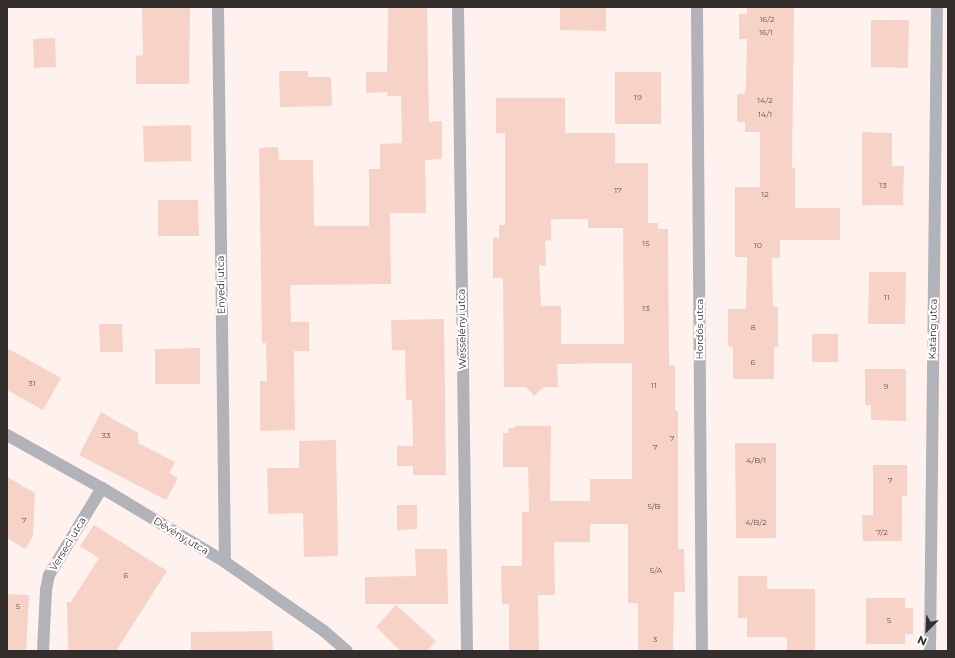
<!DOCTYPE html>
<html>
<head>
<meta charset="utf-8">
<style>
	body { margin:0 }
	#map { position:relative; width:955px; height:658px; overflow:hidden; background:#fff2ee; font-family:Montserrat,sans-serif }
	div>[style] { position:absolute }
	.building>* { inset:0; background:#f7d3c7 }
	.minor>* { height:12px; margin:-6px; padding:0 6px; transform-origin:6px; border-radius:6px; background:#b1b3b9 }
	span { translate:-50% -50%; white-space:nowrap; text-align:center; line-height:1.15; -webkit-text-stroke:4px #fff; paint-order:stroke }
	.number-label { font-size:8px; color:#655753 }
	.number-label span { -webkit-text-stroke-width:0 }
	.street-label { font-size:10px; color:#342e2c }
	.frame { position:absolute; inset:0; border:8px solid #342e2c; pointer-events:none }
	.north { position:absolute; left:907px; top:610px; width:40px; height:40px; -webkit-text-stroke:3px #fff; paint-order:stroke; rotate:204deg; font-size:11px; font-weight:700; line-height:16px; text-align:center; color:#342e2c }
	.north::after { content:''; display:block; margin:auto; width:14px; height:18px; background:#342e2c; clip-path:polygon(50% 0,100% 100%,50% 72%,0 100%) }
</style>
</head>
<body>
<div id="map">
	<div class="building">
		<div style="clip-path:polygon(142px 7px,190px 7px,189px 84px,136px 84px,136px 56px,143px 55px)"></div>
		<div style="clip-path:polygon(388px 7px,427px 7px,429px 122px,442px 121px,442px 159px,425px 160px,426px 213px,390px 213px,391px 284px,290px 285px,291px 322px,309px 322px,309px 351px,294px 351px,295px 430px,260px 431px,260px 381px,267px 381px,266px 343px,262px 343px,259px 148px,278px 147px,279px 160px,313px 160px,314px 226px,369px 226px,369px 169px,380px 169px,380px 144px,402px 143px,401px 96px,387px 96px,388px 92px,366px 93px,366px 72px,387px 72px)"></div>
		<div style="clip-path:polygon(560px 7px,606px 7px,606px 31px,560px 30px)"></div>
		<div style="clip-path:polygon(747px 7px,794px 7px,792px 168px,795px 168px,795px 208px,840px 208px,840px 240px,780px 240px,780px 258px,772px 258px,773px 307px,778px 307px,778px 347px,774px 347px,774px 379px,733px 379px,733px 347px,728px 346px,728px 309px,746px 309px,747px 257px,735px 257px,735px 187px,760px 187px,760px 132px,745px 132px,745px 122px,737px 122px,737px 94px,745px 94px,746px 84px,747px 39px,739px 39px,739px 14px,747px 14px)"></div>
		<div style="clip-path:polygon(871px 20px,909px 20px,908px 68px,871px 67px)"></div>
		<div style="clip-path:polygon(55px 38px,56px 67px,34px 68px,33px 39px)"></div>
		<div style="clip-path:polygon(279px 71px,308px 71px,308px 77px,331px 77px,332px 106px,280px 107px)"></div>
		<div style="clip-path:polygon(615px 72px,661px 72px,661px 124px,615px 124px)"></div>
		<div style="clip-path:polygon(evenodd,496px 98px,565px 98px,565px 133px,615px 133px,615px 163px,648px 163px,648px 223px,658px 223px,658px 229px,668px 229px,669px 366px,675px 365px,675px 411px,678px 411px,678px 549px,684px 549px,685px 592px,674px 592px,673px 651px,638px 651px,638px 603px,628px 603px,628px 524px,590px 524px,590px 542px,554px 542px,555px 595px,538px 595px,539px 651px,509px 651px,509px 604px,502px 604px,501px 566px,522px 566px,522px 512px,529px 512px,528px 467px,503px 467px,503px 433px,509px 433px,508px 428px,515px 428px,515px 426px,551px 426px,550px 501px,590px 501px,590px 479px,632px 479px,632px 363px,557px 364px,558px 387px,543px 387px,534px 396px,526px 387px,504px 387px,503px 278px,493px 278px,493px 238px,499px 238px,499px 225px,505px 225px,505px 133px,496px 133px,496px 98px,551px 219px,588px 219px,588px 228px,623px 228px,624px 344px,561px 344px,561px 306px,541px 306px,539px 265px,546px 266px,545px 241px,551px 240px,551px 219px)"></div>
		<div style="clip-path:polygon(191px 125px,191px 161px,144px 162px,143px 126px)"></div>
		<div style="clip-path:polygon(862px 132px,892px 133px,892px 166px,904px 166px,903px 205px,862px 205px)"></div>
		<div style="clip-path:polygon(158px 200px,198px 200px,199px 236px,158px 236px)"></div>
		<div style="clip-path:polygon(869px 272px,906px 272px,905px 324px,868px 324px)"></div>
		<div style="clip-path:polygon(444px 319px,446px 475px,413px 475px,413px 466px,397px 466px,397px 446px,413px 446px,412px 400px,406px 400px,405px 350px,392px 350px,391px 320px)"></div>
		<div style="clip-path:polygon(99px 324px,122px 324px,123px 352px,100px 352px)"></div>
		<div style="clip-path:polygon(812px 334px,838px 334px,838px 362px,812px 362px)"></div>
		<div style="clip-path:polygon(7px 348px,61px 378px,43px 410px,7px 390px)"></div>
		<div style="clip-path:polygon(200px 348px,200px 384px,155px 384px,155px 349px)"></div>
		<div style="clip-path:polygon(865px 369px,906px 369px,906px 421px,871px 420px,871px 405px,865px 405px)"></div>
		<div style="clip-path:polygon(101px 412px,138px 433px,138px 443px,175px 462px,169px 473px,178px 478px,166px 500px,79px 455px)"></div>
		<div style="clip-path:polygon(336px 440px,338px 556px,304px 557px,303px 513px,268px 514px,267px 468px,299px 468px,299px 441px)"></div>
		<div style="clip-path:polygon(735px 443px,776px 443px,776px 538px,736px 538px)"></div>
		<div style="clip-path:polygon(873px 465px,907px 465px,907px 496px,902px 496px,902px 541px,863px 541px,862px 515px,873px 515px)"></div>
		<div style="clip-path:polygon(7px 477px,35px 493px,33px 536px,25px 549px,7px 538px)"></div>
		<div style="clip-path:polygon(397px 505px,417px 505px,417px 529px,397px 530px)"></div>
		<div style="clip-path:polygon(94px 525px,167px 571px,116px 651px,68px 651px,67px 602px,71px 602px,99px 558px,80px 546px)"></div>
		<div style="clip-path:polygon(415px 549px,447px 549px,448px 604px,365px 604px,365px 577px,416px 576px)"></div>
		<div style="clip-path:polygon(738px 576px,767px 576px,767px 589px,815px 589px,815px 651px,787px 651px,787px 637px,747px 637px,747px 618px,738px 618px)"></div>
		<div style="clip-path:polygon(7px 594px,29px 595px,26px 651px,7px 651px)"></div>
		<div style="clip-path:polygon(866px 598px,905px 598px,905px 608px,913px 608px,913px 634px,905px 634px,905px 644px,866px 644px)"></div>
		<div style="clip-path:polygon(396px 605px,436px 641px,427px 651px,401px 651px,376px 627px)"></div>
		<div style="clip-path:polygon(272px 631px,273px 651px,191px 651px,191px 632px)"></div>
	</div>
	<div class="minor">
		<div style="left:218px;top:7px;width:555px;rotate:89.28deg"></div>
		<div style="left:458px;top:7px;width:644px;rotate:89.2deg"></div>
		<div style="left:697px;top:7px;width:644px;rotate:89.56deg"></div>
		<div style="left:7px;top:435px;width:109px;rotate:29.2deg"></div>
		<div style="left:102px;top:488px;width:144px;rotate:31deg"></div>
		<div style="left:225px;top:562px;width:121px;rotate:34.9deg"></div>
		<div style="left:324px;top:631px;width:30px;rotate:41deg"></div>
		<div style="left:43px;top:651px;width:61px;rotate:-87.2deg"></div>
		<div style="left:46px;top:590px;width:15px;rotate:-79deg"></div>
		<div style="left:49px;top:575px;width:102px;rotate:-58.7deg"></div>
		<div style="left:930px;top:651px;width:644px;rotate:-89.38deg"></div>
	</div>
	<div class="number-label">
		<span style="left:767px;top:20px">16/2</span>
		<span style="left:766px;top:33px">16/1</span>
		<span style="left:638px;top:98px">19</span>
		<span style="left:765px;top:101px">14/2</span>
		<span style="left:765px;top:115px">14/1</span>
		<span style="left:883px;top:186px">13</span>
		<span style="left:618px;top:191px">17</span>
		<span style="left:765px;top:195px">12</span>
		<span style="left:646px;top:244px">15</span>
		<span style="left:758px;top:246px">10</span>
		<span style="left:887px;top:298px">11</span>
		<span style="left:646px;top:309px">13</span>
		<span style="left:753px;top:328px">8</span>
		<span style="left:753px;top:363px">6</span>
		<span style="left:32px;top:384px">31</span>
		<span style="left:654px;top:386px">11</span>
		<span style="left:886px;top:387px">9</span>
		<span style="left:106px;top:436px">33</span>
		<span style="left:672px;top:439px">7</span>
		<span style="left:655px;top:448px">7</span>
		<span style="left:756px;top:461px">4/B/1</span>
		<span style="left:890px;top:481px">7</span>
		<span style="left:654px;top:507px">5/B</span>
		<span style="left:24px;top:521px">7</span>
		<span style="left:756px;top:523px">4/B/2</span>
		<span style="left:882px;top:533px">7/2</span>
		<span style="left:656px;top:571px">5/A</span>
		<span style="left:126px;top:576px">6</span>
		<span style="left:18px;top:607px">5</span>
		<span style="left:889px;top:621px">5</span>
		<span style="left:655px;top:640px">3</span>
	</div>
	<div class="street-label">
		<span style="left:221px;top:285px;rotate:-91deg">Enyedi utca</span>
		<span style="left:462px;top:329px;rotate:-91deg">Wesselényi utca</span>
		<span style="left:700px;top:329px;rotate:-90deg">Hordós utca</span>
		<span style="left:933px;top:329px;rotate:-89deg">Katáng utca</span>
		<span style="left:181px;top:536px;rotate:31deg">Dévény utca</span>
		<span style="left:68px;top:544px;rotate:-59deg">Verseci utca</span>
	</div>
	<div class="frame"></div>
	<div class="north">N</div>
</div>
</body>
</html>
